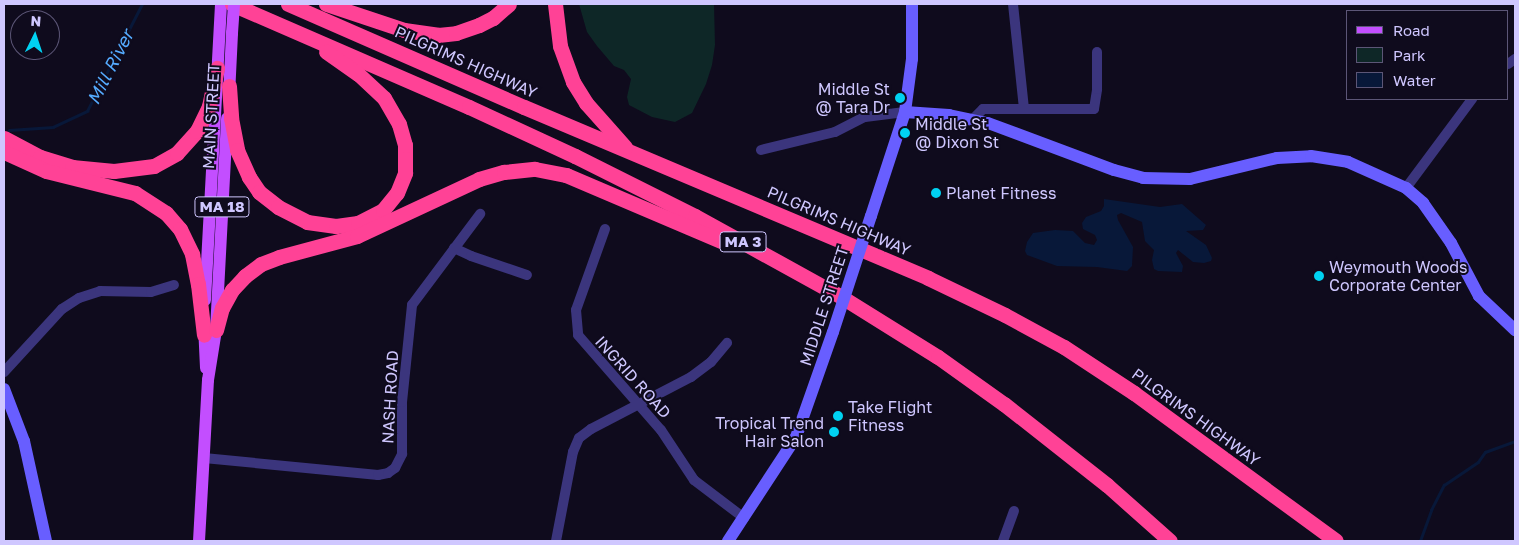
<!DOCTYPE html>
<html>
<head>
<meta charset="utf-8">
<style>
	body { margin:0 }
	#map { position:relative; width:1519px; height:545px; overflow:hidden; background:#0f0b1d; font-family:"Golos Text",sans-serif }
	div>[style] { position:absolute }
	.green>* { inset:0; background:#0e2727 }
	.water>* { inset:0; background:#081839 }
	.stream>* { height:2.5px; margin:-1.25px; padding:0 1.25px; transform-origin:1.25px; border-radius:1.25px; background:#081839 }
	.street>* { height:10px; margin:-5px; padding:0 5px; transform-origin:5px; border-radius:5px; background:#3b357d }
	.secondary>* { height:12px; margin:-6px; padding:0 6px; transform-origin:6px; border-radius:6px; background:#685eff }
	.primary>* { height:12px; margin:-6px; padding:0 6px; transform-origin:6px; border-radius:6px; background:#c34eff }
	.highway>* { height:15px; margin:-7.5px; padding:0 7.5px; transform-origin:7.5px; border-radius:7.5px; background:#ff4296 }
	.secondary-bridge>* { height:12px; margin:-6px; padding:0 6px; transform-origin:6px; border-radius:6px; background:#685eff }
	.primary-bridge>* { height:12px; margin:-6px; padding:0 6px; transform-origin:6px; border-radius:6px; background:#c34eff }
	.dots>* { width:14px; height:14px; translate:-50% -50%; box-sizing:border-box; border:2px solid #0f0b1d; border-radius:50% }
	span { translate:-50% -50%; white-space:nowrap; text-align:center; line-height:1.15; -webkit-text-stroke:4px #0f0b1d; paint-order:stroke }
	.shield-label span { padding:1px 4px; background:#0f0b1d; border:1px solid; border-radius:4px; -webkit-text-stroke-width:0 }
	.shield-label { font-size:15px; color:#cfc7ff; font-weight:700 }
	.street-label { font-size:16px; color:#cfc7ff }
	.poi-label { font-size:16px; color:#cfc7ff }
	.right { translate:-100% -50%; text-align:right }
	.left { translate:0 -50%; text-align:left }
	.water-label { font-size:18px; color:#55abff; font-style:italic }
	.frame { position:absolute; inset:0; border:5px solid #cfc7ff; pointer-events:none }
	.legend { position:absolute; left:1346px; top:10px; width:162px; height:90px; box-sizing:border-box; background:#0f0b1d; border:1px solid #5c5677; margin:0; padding:6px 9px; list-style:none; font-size:15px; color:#cfc7ff }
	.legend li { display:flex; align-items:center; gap:10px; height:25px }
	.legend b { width:25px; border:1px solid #5c5677 }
	.north { position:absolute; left:10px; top:10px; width:50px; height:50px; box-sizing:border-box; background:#0f0b1d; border:1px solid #5c5677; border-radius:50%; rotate:4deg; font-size:14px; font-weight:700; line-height:20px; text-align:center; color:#cfc7ff }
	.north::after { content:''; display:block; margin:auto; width:18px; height:22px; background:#00d2f2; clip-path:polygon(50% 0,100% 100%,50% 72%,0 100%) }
</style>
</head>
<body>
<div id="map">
	<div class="green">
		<div style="clip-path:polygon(579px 4px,714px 4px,715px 45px,712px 65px,706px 84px,692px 113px,675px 122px,652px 117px,629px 105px,627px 97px,631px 79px,624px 70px,614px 66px,597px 46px,587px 32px)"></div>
	</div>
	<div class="water">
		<div style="clip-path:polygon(1104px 199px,1160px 207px,1182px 204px,1206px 225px,1203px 230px,1186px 231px,1206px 245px,1212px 258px,1211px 261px,1204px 263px,1193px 262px,1178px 250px,1176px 253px,1183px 266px,1182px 272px,1158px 271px,1154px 269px,1152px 260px,1154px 250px,1145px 241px,1142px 222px,1121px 213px,1117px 215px,1118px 220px,1133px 247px,1132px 266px,1127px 271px,1097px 267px,1057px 266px,1027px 255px,1025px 251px,1027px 242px,1033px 233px,1055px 230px,1073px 231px,1085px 243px,1094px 245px,1097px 240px,1095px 235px,1083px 229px,1082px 223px,1086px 217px,1101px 211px,1104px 206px)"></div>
	</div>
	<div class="stream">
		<div style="left:9px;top:130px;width:44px;rotate:-3.9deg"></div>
		<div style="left:53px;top:127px;width:38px;rotate:-25deg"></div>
		<div style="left:87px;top:111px;width:120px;rotate:-62.8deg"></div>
		<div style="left:1420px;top:541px;width:33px;rotate:-70deg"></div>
		<div style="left:1431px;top:510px;width:28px;rotate:-63deg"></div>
		<div style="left:1444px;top:485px;width:41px;rotate:-34.1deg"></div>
		<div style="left:1478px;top:462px;width:12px;rotate:-55deg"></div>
		<div style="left:1485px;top:452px;width:32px;rotate:-20deg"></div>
	</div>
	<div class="street">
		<div style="left:1013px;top:4px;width:105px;rotate:84deg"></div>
		<div style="left:1508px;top:64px;width:9px;rotate:-36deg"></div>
		<div style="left:973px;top:119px;width:14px;rotate:-45deg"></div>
		<div style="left:983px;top:109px;width:111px"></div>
		<div style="left:1094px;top:109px;width:20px;rotate:-81deg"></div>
		<div style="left:1097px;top:89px;width:37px;rotate:-90deg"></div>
		<div style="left:761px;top:150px;width:76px;rotate:-13.7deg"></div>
		<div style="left:835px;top:132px;width:34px;rotate:-27deg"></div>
		<div style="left:865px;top:117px;width:40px;rotate:-7.1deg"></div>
		<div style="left:1406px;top:188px;width:111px;rotate:-53.4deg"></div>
		<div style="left:605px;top:229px;width:86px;rotate:109.7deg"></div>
		<div style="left:576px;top:310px;width:25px;rotate:85deg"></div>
		<div style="left:578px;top:335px;width:126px;rotate:48.9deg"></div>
		<div style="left:661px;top:430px;width:60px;rotate:56.6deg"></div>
		<div style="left:694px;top:480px;width:63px;rotate:37.2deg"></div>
		<div style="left:454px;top:248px;width:19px;rotate:25deg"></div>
		<div style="left:471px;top:256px;width:59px;rotate:18.7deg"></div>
		<div style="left:4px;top:372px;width:86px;rotate:-47.4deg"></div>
		<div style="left:62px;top:309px;width:20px;rotate:-33deg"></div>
		<div style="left:79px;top:298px;width:22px;rotate:-18deg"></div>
		<div style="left:100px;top:291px;width:51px;rotate:1.1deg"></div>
		<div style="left:151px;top:292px;width:24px;rotate:-17deg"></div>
		<div style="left:204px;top:458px;width:175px;rotate:5.6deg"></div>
		<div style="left:378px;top:475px;width:10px;rotate:-11deg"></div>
		<div style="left:388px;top:473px;width:9px;rotate:-36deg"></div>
		<div style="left:395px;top:468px;width:16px;rotate:-63deg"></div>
		<div style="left:402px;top:454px;width:52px;rotate:-90deg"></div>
		<div style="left:402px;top:402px;width:98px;rotate:-84.1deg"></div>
		<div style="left:412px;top:305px;width:114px;rotate:-53.2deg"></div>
		<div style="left:556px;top:541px;width:91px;rotate:-79.2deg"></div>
		<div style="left:573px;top:452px;width:15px;rotate:-67deg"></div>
		<div style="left:579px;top:438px;width:15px;rotate:-37deg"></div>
		<div style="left:591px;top:429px;width:113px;rotate:-27.5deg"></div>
		<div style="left:691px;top:377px;width:25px;rotate:-37deg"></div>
		<div style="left:711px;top:362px;width:25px;rotate:-50deg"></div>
		<div style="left:1003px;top:541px;width:32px;rotate:-70deg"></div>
	</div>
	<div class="secondary">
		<div style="left:905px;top:112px;width:44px;rotate:3.9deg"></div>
		<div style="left:949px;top:115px;width:40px;rotate:12deg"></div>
		<div style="left:988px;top:123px;width:134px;rotate:20.5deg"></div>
		<div style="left:1114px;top:170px;width:30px;rotate:15deg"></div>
		<div style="left:1143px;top:178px;width:47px;rotate:1.2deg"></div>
		<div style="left:1190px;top:179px;width:89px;rotate:-13.6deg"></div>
		<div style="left:1277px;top:158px;width:34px;rotate:-3deg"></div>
		<div style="left:1311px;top:156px;width:37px;rotate:9deg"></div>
		<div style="left:1348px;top:162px;width:64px;rotate:24.1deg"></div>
		<div style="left:1406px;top:188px;width:23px;rotate:41deg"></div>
		<div style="left:1423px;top:203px;width:49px;rotate:55deg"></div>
		<div style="left:1451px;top:243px;width:60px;rotate:62.2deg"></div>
		<div style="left:1479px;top:296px;width:50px;rotate:43.4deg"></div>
		<div style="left:871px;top:216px;width:109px;rotate:-71.9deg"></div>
		<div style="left:905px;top:112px;width:53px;rotate:-82.5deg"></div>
		<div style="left:912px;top:59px;width:55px;rotate:-90deg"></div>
		<div style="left:4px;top:389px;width:56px;rotate:69deg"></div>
		<div style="left:24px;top:441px;width:102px;rotate:77.6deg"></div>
		<div style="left:728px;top:541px;width:124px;rotate:-56.8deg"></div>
		<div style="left:796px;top:437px;width:111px;rotate:-70.6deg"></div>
	</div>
	<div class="primary">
		<div style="left:229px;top:95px;width:62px;rotate:-87.2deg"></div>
		<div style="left:205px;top:300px;width:296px;rotate:-86.9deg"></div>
		<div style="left:204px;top:325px;width:43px;rotate:87.3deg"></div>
		<div style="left:199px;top:541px;width:161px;rotate:-86.8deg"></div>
		<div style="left:208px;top:380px;width:51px;rotate:-80.9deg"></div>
		<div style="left:216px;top:330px;width:212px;rotate:-87deg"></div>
	</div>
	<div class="highway">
		<div style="left:232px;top:4px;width:258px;rotate:23.5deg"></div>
		<div style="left:469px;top:107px;width:117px;rotate:24.8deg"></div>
		<div style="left:575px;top:156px;width:134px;rotate:26.6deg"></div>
		<div style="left:695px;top:216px;width:166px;rotate:28.9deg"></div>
		<div style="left:840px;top:296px;width:115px;rotate:31.9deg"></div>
		<div style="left:938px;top:357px;width:81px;rotate:35.5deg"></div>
		<div style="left:1004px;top:404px;width:131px;rotate:38.2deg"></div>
		<div style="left:1107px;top:485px;width:84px;rotate:41.6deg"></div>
		<div style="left:288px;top:4px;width:257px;rotate:23.6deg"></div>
		<div style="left:524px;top:107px;width:439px;rotate:22.9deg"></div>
		<div style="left:928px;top:278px;width:85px;rotate:25.7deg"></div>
		<div style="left:1005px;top:315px;width:67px;rotate:28.5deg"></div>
		<div style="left:1064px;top:347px;width:84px;rotate:33.3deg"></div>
		<div style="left:1134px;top:393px;width:250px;rotate:36.2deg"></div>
		<div style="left:326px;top:4px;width:82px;rotate:18.4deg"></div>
		<div style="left:404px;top:30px;width:34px;rotate:8deg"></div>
		<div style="left:438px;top:35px;width:18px;rotate:-6deg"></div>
		<div style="left:456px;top:33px;width:24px;rotate:-19deg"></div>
		<div style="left:479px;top:25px;width:16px;rotate:-27deg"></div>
		<div style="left:493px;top:18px;width:21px;rotate:-41deg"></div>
		<div style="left:555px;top:4px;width:42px;rotate:83.2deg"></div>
		<div style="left:560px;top:46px;width:38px;rotate:70deg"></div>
		<div style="left:573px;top:82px;width:25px;rotate:58deg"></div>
		<div style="left:586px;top:103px;width:59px;rotate:48.4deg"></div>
		<div style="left:229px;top:86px;width:32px;rotate:86deg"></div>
		<div style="left:231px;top:118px;width:33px;rotate:79deg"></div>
		<div style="left:237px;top:150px;width:30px;rotate:66deg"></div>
		<div style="left:249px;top:177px;width:18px;rotate:56deg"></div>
		<div style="left:259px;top:192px;width:24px;rotate:38deg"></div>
		<div style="left:278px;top:207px;width:33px;rotate:27deg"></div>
		<div style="left:307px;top:222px;width:29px;rotate:8deg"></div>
		<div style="left:336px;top:226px;width:22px;rotate:-8deg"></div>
		<div style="left:358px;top:223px;width:28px;rotate:-27deg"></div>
		<div style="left:383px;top:210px;width:22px;rotate:-51deg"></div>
		<div style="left:397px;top:193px;width:22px;rotate:-68deg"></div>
		<div style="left:405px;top:173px;width:28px;rotate:-90deg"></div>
		<div style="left:405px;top:145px;width:22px;rotate:-106deg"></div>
		<div style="left:399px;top:124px;width:30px;rotate:-120deg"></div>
		<div style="left:384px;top:98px;width:35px;rotate:-137deg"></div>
		<div style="left:358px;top:74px;width:39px;rotate:-145deg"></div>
		<div style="left:4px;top:138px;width:41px;rotate:27.8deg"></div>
		<div style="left:40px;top:157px;width:34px;rotate:17deg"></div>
		<div style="left:72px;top:167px;width:42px;rotate:5.4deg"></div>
		<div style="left:114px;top:171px;width:40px;rotate:-7.1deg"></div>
		<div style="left:154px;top:166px;width:26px;rotate:-29deg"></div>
		<div style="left:177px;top:153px;width:30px;rotate:-48deg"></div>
		<div style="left:197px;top:131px;width:28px;rotate:-64deg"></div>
		<div style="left:209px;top:106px;width:39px;rotate:-78deg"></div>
		<div style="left:4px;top:152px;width:46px;rotate:24.3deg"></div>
		<div style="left:46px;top:171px;width:92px;rotate:13.9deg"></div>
		<div style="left:135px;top:193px;width:37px;rotate:33deg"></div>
		<div style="left:166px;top:213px;width:21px;rotate:49deg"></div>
		<div style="left:180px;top:229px;width:28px;rotate:64deg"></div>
		<div style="left:192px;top:254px;width:31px;rotate:79deg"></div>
		<div style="left:198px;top:284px;width:51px;rotate:83.3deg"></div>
		<div style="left:216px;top:330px;width:23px;rotate:-75deg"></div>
		<div style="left:222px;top:308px;width:21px;rotate:-61deg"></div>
		<div style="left:232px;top:290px;width:19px;rotate:-47deg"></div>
		<div style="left:245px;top:276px;width:20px;rotate:-37deg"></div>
		<div style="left:261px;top:264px;width:19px;rotate:-21deg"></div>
		<div style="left:279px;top:257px;width:81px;rotate:-15.1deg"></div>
		<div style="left:357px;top:236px;width:135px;rotate:-25deg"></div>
		<div style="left:479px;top:179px;width:26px;rotate:-16deg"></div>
		<div style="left:504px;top:172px;width:31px;rotate:-6deg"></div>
		<div style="left:535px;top:169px;width:32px;rotate:11deg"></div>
		<div style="left:566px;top:175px;width:168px;rotate:23.1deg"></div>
	</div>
	<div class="secondary-bridge">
		<div style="left:833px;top:332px;width:122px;rotate:-71.9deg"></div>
	</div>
	<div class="primary-bridge">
		<div style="left:232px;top:33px;width:29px;rotate:-86deg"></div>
	</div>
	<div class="dots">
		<div style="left:900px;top:98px;background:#00d2f2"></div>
		<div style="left:905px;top:133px;background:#00d2f2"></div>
		<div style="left:936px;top:193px;background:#00d2f2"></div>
		<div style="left:1319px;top:276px;background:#00d2f2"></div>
		<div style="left:838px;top:416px;background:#00d2f2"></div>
		<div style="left:834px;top:432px;background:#00d2f2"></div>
	</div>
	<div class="shield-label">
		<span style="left:222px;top:207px">MA 18</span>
		<span style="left:743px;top:242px">MA 3</span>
	</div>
	<div class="street-label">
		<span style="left:466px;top:62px;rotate:24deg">PILGRIMS HIGHWAY</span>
		<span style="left:211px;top:116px;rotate:-87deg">MAIN STREET</span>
		<span style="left:839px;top:221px;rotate:23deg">PILGRIMS HIGHWAY</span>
		<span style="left:824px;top:306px;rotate:-72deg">MIDDLE STREET</span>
		<span style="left:633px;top:377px;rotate:48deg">INGRID ROAD</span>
		<span style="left:390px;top:397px;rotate:-87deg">NASH ROAD</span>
		<span style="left:1196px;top:417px;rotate:36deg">PILGRIMS HIGHWAY</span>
	</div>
	<div class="poi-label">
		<span class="right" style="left:890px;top:98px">Middle St<br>@ Tara Dr</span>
		<span class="left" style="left:915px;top:133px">Middle St<br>@ Dixon St</span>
		<span class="left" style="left:946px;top:193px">Planet Fitness</span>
		<span class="left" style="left:1329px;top:276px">Weymouth Woods<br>Corporate Center</span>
		<span class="left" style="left:848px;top:416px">Take Flight<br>Fitness</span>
		<span class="right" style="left:824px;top:432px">Tropical Trend<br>Hair Salon</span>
	</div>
	<div class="water-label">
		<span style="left:110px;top:67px;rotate:-63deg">Mill River</span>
	</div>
	<div class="frame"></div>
	<ul class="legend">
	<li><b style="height:6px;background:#c34eff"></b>Road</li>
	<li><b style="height:14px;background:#0e2727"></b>Park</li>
	<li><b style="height:14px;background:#081839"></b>Water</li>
	</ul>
	<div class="north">N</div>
</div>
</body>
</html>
